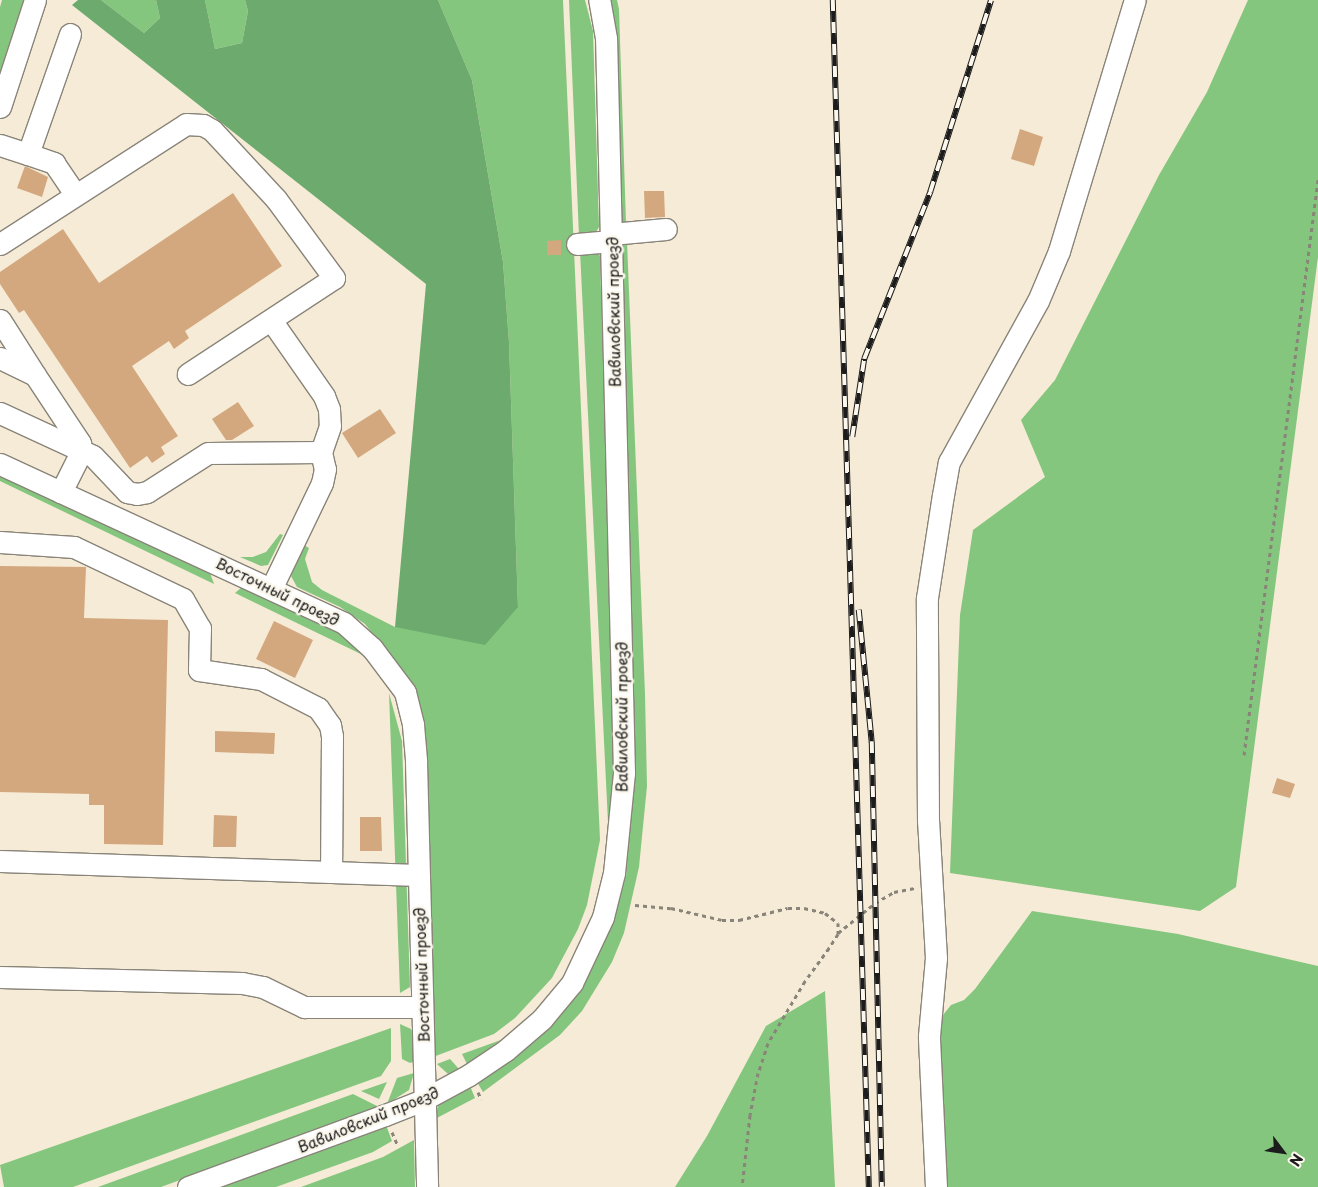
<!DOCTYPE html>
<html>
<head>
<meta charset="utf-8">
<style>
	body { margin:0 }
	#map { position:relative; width:1318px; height:1187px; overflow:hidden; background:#f6ebd6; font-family:"Playpen Sans",sans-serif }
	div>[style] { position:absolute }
	.green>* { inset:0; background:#85c67e }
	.forest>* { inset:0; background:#6cab6d }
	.building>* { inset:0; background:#d3a87f }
	.path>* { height:3px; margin-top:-1.5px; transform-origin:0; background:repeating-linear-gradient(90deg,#898479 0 4px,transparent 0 8px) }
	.roads { filter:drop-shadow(1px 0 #898479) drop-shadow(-1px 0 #898479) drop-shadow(0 1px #898479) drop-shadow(0 -1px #898479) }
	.minor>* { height:21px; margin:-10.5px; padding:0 10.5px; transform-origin:10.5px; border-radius:10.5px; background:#fff }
	.rail>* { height:5.5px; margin-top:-2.75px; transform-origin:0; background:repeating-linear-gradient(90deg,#fbf7ec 0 11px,#1c1c1c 0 22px); box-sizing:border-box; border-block:1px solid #1c1c1c }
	span { translate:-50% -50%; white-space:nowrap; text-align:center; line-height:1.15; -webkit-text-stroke:5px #fbf7ec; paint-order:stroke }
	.street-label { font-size:15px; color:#1c1c1c }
	.north { position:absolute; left:1258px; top:1127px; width:50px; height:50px; -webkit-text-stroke:4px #fbf7ec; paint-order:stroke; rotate:121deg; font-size:14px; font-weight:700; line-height:20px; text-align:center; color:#1c1c1c }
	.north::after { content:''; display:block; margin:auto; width:18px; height:22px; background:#1c1c1c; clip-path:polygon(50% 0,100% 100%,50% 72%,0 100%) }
</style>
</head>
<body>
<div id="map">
	<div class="green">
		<div style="clip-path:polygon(2px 0,25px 0,0 76px,0 7px)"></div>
		<div style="clip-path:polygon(101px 0,156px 0,160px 18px,144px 33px)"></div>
		<div style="clip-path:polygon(205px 0,245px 0,248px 11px,242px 43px,215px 49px)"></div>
		<div style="clip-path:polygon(438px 0,563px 0,600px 840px,587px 905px,578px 929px,552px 978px,515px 1018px,494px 1034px,433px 1057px,422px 717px,407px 678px,365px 624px,340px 607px,297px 587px,291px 576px,304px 545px,309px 548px,305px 559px,312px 582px,322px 590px,395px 627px,518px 607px,509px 342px,503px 262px,472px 80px)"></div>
		<div style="clip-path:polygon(569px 0,585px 0,593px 31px,599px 227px,596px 232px,579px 236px)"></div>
		<div style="clip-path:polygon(608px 0,617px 0,619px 9px,626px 223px,618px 223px)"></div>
		<div style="clip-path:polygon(1248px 0,1318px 0,1318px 257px,1236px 887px,1200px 911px,950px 873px,960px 615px,973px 530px,1045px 477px,1021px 420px,1055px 380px,1159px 175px,1207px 92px)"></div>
		<div style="clip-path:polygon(627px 241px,645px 694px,647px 786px,639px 867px,624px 933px,612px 962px,582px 1011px,560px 1035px,483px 1092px,477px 1082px,513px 1059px,551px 1027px,582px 990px,613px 922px,626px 876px,634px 788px,620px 242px)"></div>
		<div style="clip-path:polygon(580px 251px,598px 252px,600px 256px,615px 772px,609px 843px)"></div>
		<div style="clip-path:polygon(0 475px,209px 570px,214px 584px,0 481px)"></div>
		<div style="clip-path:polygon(280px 534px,283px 535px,268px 565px,261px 566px,240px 557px,253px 557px,266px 552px)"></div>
		<div style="clip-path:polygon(242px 587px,321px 622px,348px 639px,367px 657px,235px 593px)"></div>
		<div style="clip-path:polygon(389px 693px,402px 741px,410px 987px,400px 993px)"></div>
		<div style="clip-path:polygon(1032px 911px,1178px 934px,1318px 966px,1318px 1187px,946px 1187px,940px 1168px,939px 1020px,951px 1005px,964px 1000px,975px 989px)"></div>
		<div style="clip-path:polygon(825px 991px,835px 1187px,675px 1187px,707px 1136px,766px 1026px)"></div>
		<div style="clip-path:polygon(400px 1024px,411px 1029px,414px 1034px,415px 1061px,410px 1063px,402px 1059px)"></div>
		<div style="clip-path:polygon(391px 1028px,391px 1061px,381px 1076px,73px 1187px,4px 1187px,0 1165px)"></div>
		<div style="clip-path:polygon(501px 1040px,467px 1064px,462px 1054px)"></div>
		<div style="clip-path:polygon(450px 1059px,459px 1069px,448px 1074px,437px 1064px)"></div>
		<div style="clip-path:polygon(414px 1073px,409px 1090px,387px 1104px,397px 1078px)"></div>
		<div style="clip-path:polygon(387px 1082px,379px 1099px,361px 1091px)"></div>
		<div style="clip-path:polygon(470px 1086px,475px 1098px,433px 1120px,439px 1104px)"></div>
		<div style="clip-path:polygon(353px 1094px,379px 1107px,161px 1187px,98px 1187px)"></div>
		<div style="clip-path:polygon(386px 1125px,392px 1141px,373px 1152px,276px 1187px,217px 1187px)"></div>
		<div style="clip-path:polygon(414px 1140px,415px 1187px,301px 1187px,383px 1157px)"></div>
	</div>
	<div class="forest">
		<div style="clip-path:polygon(78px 0,101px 0,144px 33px,160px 18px,156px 0,205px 0,215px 49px,242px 43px,248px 11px,245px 0,438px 0,472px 80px,503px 262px,509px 342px,518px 607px,485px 645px,395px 627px,426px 284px,72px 5px)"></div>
	</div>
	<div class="building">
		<div style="clip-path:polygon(1020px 129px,1043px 137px,1034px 166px,1011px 159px)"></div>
		<div style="clip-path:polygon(25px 166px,48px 177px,42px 197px,17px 188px)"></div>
		<div style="clip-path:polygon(644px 191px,664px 191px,665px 217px,645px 218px)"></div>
		<div style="clip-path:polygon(233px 193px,282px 266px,185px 331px,189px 338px,174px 349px,169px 341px,132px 366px,178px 436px,161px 447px,165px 454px,152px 463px,147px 456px,130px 468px,24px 310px,19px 313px,0 284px,0 272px,63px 229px,99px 283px)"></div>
		<div style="clip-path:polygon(561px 240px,561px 255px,547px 255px,547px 241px)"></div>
		<div style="clip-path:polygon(238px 402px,254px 426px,232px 440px,226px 440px,212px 419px)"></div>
		<div style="clip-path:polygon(380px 409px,396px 433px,358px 458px,342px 433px)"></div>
		<div style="clip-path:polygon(0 566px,86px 567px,84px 618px,168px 620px,163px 845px,104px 844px,104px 805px,89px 805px,89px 794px,0 792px)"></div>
		<div style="clip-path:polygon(274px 621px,313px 640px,295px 678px,256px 659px)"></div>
		<div style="clip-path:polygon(215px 731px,275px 733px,274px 754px,215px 752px)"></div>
		<div style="clip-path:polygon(1277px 778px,1295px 784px,1290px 798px,1272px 793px)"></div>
		<div style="clip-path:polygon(214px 815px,237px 816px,236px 847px,213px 847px)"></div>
		<div style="clip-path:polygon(360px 817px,381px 817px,382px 851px,360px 851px)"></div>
	</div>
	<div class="path">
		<div style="left:1244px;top:755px;width:580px;rotate:-82.67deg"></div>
		<div style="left:635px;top:905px;width:36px;rotate:5deg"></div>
		<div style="left:671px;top:908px;width:52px;rotate:13.2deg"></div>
		<div style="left:722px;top:920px;width:17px"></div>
		<div style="left:739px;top:920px;width:50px;rotate:-13.8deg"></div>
		<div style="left:788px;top:908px;width:16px"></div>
		<div style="left:804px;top:908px;width:22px;rotate:13deg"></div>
		<div style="left:825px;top:913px;width:16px;rotate:38deg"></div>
		<div style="left:838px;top:923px;width:11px;rotate:90deg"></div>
		<div style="left:838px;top:934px;width:17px;rotate:123deg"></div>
		<div style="left:829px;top:948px;width:41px;rotate:126deg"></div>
		<div style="left:805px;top:981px;width:72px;rotate:120.8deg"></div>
		<div style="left:768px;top:1043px;width:32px;rotate:108deg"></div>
		<div style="left:758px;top:1073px;width:43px;rotate:100.8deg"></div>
		<div style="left:750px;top:1115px;width:72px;rotate:96.3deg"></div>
		<div style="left:838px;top:933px;width:48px;rotate:-39deg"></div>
		<div style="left:875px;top:903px;width:22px;rotate:-30deg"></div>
		<div style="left:894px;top:892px;width:21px;rotate:-11deg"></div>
		<div style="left:478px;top:1092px;width:8px;rotate:67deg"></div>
		<div style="left:392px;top:1132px;width:13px;rotate:67deg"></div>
	</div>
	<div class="roads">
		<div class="minor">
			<div style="left:0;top:107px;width:113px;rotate:-71.9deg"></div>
			<div style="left:0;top:145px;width:29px;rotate:18deg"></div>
			<div style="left:28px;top:154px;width:127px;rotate:-70.7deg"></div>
			<div style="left:28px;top:154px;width:28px;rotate:19deg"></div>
			<div style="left:54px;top:163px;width:37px;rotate:56deg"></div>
			<div style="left:611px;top:234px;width:55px;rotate:-5.2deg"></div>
			<div style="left:0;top:244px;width:221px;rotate:-32.8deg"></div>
			<div style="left:186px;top:124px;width:17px;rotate:3deg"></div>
			<div style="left:203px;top:125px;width:10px;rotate:29deg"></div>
			<div style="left:212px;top:130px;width:94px;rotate:47.2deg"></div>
			<div style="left:276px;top:199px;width:98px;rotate:53.7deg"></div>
			<div style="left:334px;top:278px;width:175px;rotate:146.7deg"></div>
			<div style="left:577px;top:244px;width:34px;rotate:-5deg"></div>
			<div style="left:0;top:320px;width:65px;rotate:57.5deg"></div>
			<div style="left:271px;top:320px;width:93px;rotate:55.1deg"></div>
			<div style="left:324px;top:396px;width:14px;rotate:69deg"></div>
			<div style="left:329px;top:409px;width:17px;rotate:87deg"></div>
			<div style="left:330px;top:426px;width:28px;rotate:109deg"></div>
			<div style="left:321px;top:452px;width:17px;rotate:77deg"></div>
			<div style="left:325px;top:469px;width:14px;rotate:102deg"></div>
			<div style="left:322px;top:483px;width:115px;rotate:115.7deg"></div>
			<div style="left:0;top:358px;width:39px;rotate:26deg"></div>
			<div style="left:35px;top:375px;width:82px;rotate:56.5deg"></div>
			<div style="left:80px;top:443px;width:9px;rotate:84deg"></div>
			<div style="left:81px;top:452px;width:45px;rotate:116.6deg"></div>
			<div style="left:0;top:413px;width:102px;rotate:24.8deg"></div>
			<div style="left:93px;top:456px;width:50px;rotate:46.6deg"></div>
			<div style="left:127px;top:492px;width:10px;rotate:11deg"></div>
			<div style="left:137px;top:494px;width:10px;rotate:-11deg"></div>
			<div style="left:147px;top:492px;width:72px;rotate:-32.6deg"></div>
			<div style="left:208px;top:453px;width:113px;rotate:-0.5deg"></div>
			<div style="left:0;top:464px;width:379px;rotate:24.8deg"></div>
			<div style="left:344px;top:623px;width:38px;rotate:42deg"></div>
			<div style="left:372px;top:648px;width:55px;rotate:53.1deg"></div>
			<div style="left:405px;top:692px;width:34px;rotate:76deg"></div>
			<div style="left:413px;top:725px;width:37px;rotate:85deg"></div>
			<div style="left:416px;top:762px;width:425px;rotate:88.5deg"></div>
			<div style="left:0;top:542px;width:74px;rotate:3.9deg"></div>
			<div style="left:74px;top:547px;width:121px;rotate:25.5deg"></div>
			<div style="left:183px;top:599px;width:34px;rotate:60deg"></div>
			<div style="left:200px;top:628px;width:42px;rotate:91.4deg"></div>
			<div style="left:199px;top:670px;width:63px;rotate:8.3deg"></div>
			<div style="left:261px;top:679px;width:64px;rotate:27deg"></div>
			<div style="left:318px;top:708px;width:21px;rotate:55deg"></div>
			<div style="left:330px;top:725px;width:11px;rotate:80deg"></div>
			<div style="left:332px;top:736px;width:136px;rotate:90.4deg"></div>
			<div style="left:331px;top:872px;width:331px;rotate:-178.1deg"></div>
			<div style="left:331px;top:872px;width:87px;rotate:2deg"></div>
			<div style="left:0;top:977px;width:242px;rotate:1.4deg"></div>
			<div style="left:242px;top:983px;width:21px;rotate:11deg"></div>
			<div style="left:263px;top:987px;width:46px;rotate:26deg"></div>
			<div style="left:304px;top:1007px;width:117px"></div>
			<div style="left:188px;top:1187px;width:210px;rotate:-20.1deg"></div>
			<div style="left:385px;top:1115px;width:41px;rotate:-21.5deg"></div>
			<div style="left:423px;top:1100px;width:52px;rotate:-28.5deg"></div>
			<div style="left:469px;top:1075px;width:45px;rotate:-34deg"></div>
			<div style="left:506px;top:1050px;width:48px;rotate:-40.7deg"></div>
			<div style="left:542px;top:1019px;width:47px;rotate:-50.2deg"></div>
			<div style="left:572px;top:983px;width:73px;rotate:-64.8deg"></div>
			<div style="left:603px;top:917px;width:45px;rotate:-76deg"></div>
			<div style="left:614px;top:873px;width:100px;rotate:-84.3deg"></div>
			<div style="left:624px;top:773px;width:735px;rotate:-91.4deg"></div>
			<div style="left:606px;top:38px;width:39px;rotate:-100deg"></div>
			<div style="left:936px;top:1187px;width:151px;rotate:-92.7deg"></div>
			<div style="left:929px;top:1036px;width:78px;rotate:-84.9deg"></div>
			<div style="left:936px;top:958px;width:137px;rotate:-93.3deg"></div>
			<div style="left:928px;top:821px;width:223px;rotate:-90.3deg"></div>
			<div style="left:927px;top:598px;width:104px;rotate:-81.2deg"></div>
			<div style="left:943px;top:495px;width:34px;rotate:-80deg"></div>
			<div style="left:949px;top:462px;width:184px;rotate:-61.1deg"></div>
			<div style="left:1038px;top:301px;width:54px;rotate:-67.2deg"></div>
			<div style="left:1059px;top:251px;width:262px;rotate:-73.2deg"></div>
		</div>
	</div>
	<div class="rail">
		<div style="left:833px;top:0;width:1188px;rotate:88.26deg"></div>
		<div style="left:852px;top:437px;width:79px;rotate:-81.3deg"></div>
		<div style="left:864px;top:359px;width:180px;rotate:-68.4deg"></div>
		<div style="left:930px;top:192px;width:201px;rotate:-72.4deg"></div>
		<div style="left:859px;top:610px;width:133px;rotate:84.4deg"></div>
		<div style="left:872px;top:742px;width:445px;rotate:88.7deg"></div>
	</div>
	<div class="street-label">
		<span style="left:613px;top:312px;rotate:-91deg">Вавиловский проезд</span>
		<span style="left:278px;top:591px;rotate:26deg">Восточный проезд</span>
		<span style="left:621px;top:717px;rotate:-90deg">Вавиловский проезд</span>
		<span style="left:421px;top:975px;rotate:-92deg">Восточный проезд</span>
		<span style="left:368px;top:1119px;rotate:-22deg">Вавиловский проезд</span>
	</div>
	<div class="north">N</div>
</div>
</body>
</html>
